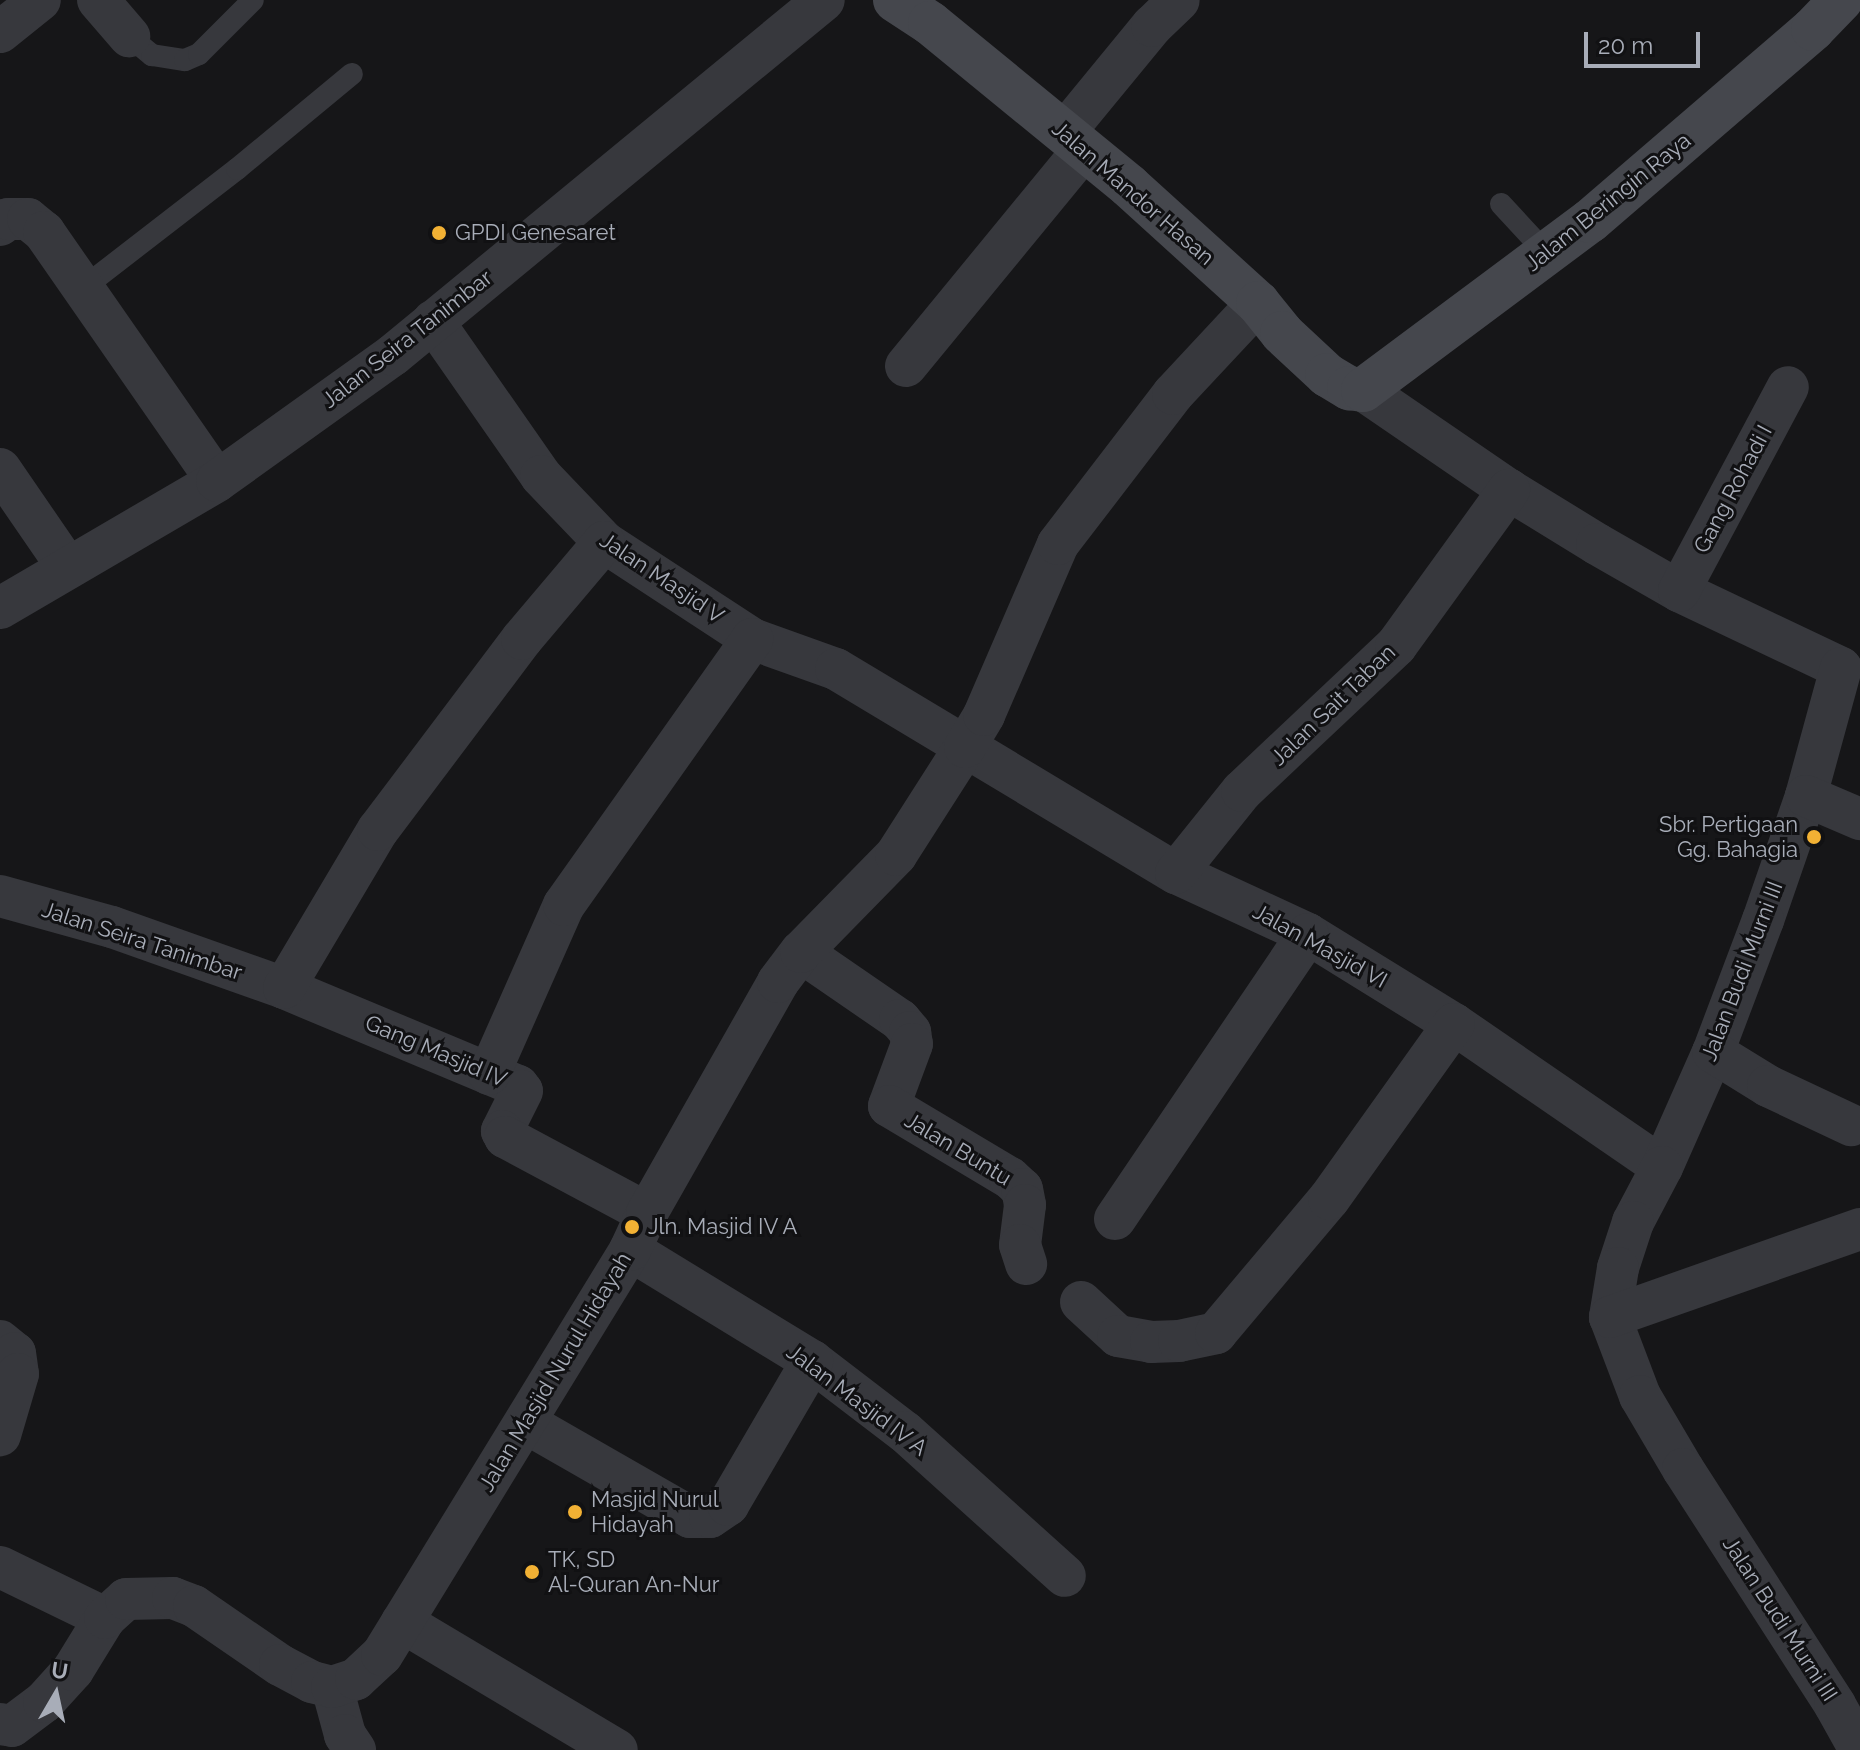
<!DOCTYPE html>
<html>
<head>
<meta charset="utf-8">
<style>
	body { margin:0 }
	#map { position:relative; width:1860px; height:1750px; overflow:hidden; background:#161618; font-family:Raleway,sans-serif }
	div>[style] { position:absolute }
	.lane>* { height:22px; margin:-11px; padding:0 11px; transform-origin:11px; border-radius:11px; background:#37383d }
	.street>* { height:42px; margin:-21px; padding:0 21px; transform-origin:21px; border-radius:21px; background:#37383d }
	.secondary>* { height:44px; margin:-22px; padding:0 22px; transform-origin:22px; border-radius:22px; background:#45474d }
	.dots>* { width:22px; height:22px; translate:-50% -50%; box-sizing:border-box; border:4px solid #111113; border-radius:50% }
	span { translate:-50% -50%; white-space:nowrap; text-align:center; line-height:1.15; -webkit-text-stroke:6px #111113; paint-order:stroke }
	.street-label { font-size:22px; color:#a8adb8 }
	.poi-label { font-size:22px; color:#a8adb8 }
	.left { translate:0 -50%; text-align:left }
	.right { translate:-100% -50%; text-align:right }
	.north { position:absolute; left:16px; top:1654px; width:80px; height:80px; -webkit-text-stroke:6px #111113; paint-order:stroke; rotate:9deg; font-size:22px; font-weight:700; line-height:32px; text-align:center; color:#a8adb8 }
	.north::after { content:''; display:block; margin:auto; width:28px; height:36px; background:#a8adb8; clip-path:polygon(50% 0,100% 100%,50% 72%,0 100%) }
	.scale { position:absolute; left:1584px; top:32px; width:116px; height:36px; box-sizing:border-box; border:4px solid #a8adb8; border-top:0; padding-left:10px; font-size:24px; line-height:28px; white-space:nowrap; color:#a8adb8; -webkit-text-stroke:6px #111113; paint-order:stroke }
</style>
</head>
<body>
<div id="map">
	<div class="lane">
		<div style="left:129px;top:36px;width:30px;rotate:40deg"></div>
		<div style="left:152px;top:55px;width:33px;rotate:9deg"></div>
		<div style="left:185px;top:60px;width:15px;rotate:-23deg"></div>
		<div style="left:199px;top:54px;width:76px;rotate:-45deg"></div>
		<div style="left:1501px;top:204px;width:54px;rotate:47.2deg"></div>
		<div style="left:1538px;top:244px;width:14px;rotate:25deg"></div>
		<div style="left:83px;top:288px;width:195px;rotate:-37.7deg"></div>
		<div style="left:237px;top:169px;width:149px;rotate:-39.6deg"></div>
	</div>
	<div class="street">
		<div style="left:98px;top:0;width:48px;rotate:49.3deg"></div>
		<div style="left:0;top:32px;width:51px;rotate:-38.7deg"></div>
		<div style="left:1064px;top:133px;width:139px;rotate:-50.6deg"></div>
		<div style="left:1152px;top:26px;width:37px;rotate:-44deg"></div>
		<div style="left:0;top:225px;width:10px;rotate:-37deg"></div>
		<div style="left:8px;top:219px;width:20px"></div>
		<div style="left:28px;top:219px;width:21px;rotate:39deg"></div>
		<div style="left:44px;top:232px;width:303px;rotate:55.2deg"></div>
		<div style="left:433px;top:321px;width:189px;rotate:55.1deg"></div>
		<div style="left:541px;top:476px;width:91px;rotate:46.3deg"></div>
		<div style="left:604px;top:542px;width:177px;rotate:33.2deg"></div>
		<div style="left:752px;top:639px;width:89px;rotate:19.7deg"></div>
		<div style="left:836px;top:669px;width:397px;rotate:31deg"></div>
		<div style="left:1176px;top:873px;width:145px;rotate:24.8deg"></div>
		<div style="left:1308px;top:934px;width:172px;rotate:31.7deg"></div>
		<div style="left:1454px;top:1024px;width:252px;rotate:34.5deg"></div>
		<div style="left:906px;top:366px;width:281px;rotate:-50.6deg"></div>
		<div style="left:1363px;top:390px;width:177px;rotate:34.4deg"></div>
		<div style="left:1509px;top:490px;width:103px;rotate:31.5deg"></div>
		<div style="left:1597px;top:544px;width:95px;rotate:29.8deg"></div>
		<div style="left:1679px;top:591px;width:179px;rotate:25.4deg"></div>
		<div style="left:1841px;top:668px;width:133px;rotate:105.3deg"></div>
		<div style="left:1806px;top:796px;width:131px;rotate:109.1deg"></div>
		<div style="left:1763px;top:920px;width:141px;rotate:110.7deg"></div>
		<div style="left:1713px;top:1052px;width:126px;rotate:113.9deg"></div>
		<div style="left:1662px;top:1167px;width:62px;rotate:117.8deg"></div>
		<div style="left:1633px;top:1222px;width:48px;rotate:108.1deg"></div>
		<div style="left:1618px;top:1268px;width:50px;rotate:99.3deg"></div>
		<div style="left:1610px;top:1317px;width:85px;rotate:69.2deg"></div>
		<div style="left:1640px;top:1396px;width:85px;rotate:59.5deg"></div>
		<div style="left:1683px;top:1469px;width:281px;rotate:57.2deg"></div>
		<div style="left:1835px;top:1705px;width:51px;rotate:60.9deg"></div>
		<div style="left:0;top:469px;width:120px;rotate:55.5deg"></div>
		<div style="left:1679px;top:591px;width:231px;rotate:-61.9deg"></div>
		<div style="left:0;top:608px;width:251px;rotate:-30.3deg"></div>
		<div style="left:217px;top:481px;width:216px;rotate:-35.6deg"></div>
		<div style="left:393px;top:355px;width:558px;rotate:-39.48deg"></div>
		<div style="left:1806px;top:796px;width:59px;rotate:23.1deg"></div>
		<div style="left:1176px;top:873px;width:105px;rotate:-51.2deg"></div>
		<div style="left:1242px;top:791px;width:212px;rotate:-43.3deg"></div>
		<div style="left:1396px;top:646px;width:193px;rotate:-54.1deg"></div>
		<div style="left:0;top:896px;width:116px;rotate:15.5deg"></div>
		<div style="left:112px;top:927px;width:182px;rotate:19.5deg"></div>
		<div style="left:284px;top:988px;width:254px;rotate:22.7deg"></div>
		<div style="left:518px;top:1086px;width:6px;rotate:51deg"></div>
		<div style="left:522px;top:1091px;width:45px;rotate:116.6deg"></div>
		<div style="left:502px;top:1131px;width:7px;rotate:63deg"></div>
		<div style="left:505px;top:1137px;width:161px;rotate:28.2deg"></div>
		<div style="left:801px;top:952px;width:120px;rotate:34.5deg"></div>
		<div style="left:900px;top:1020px;width:16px;rotate:50deg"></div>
		<div style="left:910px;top:1032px;width:12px;rotate:81deg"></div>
		<div style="left:912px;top:1044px;width:66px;rotate:110.4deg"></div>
		<div style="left:889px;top:1106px;width:141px;rotate:30.8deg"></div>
		<div style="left:1010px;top:1178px;width:16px;rotate:43deg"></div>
		<div style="left:1022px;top:1189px;width:16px;rotate:79deg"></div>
		<div style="left:1025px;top:1205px;width:40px;rotate:97.1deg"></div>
		<div style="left:1020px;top:1245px;width:20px;rotate:72deg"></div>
		<div style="left:284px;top:988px;width:184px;rotate:-59.3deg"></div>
		<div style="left:378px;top:830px;width:239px;rotate:-53deg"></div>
		<div style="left:522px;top:639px;width:127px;rotate:-49.8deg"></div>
		<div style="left:1713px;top:1052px;width:65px;rotate:31.7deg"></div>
		<div style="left:1768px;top:1086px;width:92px;rotate:25.2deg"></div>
		<div style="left:489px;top:1074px;width:185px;rotate:-66.1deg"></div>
		<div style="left:564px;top:905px;width:326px;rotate:-54.7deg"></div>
		<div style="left:1115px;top:1219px;width:344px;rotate:-55.9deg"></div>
		<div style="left:630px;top:1250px;width:213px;rotate:31.4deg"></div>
		<div style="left:812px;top:1361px;width:117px;rotate:37.4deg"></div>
		<div style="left:905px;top:1432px;width:215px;rotate:42deg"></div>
		<div style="left:1081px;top:1302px;width:50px;rotate:42.6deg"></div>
		<div style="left:1118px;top:1336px;width:34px;rotate:10deg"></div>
		<div style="left:1151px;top:1342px;width:28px;rotate:-2deg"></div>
		<div style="left:1179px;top:1341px;width:38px;rotate:-12deg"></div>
		<div style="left:1216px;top:1333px;width:175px;rotate:-49.9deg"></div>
		<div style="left:1329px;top:1199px;width:215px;rotate:-54.5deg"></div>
		<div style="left:1610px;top:1317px;width:265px;rotate:-19.4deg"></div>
		<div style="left:0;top:1341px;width:19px;rotate:39deg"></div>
		<div style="left:15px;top:1353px;width:21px;rotate:82deg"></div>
		<div style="left:18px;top:1374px;width:64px;rotate:106.4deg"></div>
		<div style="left:526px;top:1423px;width:189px;rotate:29.8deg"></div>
		<div style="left:690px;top:1517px;width:20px"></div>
		<div style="left:710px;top:1517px;width:22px;rotate:-34deg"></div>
		<div style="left:728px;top:1505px;width:167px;rotate:-59.7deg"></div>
		<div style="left:0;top:1567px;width:117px;rotate:25.9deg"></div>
		<div style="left:402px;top:1622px;width:250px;rotate:30.8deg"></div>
		<div style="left:332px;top:1687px;width:50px;rotate:74.8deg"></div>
		<div style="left:345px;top:1735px;width:18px;rotate:56deg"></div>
		<div style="left:0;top:1724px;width:12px;rotate:9deg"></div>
		<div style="left:12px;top:1726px;width:40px;rotate:-37deg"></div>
		<div style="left:44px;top:1702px;width:43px;rotate:-47.8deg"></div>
		<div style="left:73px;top:1670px;width:61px;rotate:-58.4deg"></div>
		<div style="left:105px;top:1618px;width:28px;rotate:-42deg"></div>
		<div style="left:126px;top:1599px;width:47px;rotate:-1.2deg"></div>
		<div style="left:173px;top:1598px;width:22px;rotate:21deg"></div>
		<div style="left:194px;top:1606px;width:104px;rotate:34.5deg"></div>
		<div style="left:280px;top:1665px;width:36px;rotate:28deg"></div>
		<div style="left:312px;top:1682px;width:21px;rotate:14deg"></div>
		<div style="left:332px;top:1687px;width:25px;rotate:-18deg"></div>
		<div style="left:356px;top:1679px;width:35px;rotate:-43deg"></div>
		<div style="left:382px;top:1655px;width:475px;rotate:-58.5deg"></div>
		<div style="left:630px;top:1250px;width:41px;rotate:-65.3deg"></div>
		<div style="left:647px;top:1213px;width:266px;rotate:-60.4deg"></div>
		<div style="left:778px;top:982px;width:38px;rotate:-53deg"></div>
		<div style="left:801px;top:952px;width:136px;rotate:-45.6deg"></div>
		<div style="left:896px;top:855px;width:128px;rotate:-57.4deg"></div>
		<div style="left:965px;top:747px;width:37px;rotate:-59deg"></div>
		<div style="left:984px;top:715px;width:186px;rotate:-66.6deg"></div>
		<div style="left:1058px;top:544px;width:189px;rotate:-52.5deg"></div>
		<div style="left:1173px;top:394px;width:125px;rotate:-47deg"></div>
	</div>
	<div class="secondary">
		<div style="left:895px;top:0;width:42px;rotate:33.3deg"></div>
		<div style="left:930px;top:23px;width:257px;rotate:39.3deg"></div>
		<div style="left:1129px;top:186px;width:174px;rotate:42.2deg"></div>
		<div style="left:1258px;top:303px;width:38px;rotate:51deg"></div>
		<div style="left:1282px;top:333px;width:62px;rotate:43deg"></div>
		<div style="left:1327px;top:375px;width:26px;rotate:31deg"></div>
		<div style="left:1349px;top:388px;width:14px;rotate:8deg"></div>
		<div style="left:1363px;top:390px;width:283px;rotate:-36.7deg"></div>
		<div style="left:1590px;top:221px;width:294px;rotate:-40.7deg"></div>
		<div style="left:1813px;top:29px;width:40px;rotate:-46deg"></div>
	</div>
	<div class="dots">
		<div style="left:439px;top:233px;background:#f2b134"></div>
		<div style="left:1814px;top:837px;background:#f2b134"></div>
		<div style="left:632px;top:1227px;background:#f2b134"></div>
		<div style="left:575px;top:1512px;background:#f2b134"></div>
		<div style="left:532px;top:1572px;background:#f2b134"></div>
	</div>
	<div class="street-label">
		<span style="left:1133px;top:193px;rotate:41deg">Jalan Mandor Hasan</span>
		<span style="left:1608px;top:202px;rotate:-39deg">Jalam Beringin Raya</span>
		<span style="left:407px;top:339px;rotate:-38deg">Jalan Seira Tanimbar</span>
		<span style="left:1733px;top:489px;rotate:-62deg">Gang Rohadi I</span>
		<span style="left:662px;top:578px;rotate:34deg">Jalan Masjid V</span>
		<span style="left:1333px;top:705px;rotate:-44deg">Jalan Sait Taban</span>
		<span style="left:142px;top:941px;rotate:18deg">Jalan Seira Tanimbar</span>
		<span style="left:1320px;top:946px;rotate:29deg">Jalan Masjid VI</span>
		<span style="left:1742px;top:971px;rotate:-69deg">Jalan Budi Murni III</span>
		<span style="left:436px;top:1051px;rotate:23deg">Gang Masjid IV</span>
		<span style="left:958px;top:1149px;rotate:31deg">Jalan Buntu</span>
		<span style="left:555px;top:1372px;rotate:-59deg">Jalan Masjid Nurul Hidayah</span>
		<span style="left:857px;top:1400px;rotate:37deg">Jalan Masjid IV A</span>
		<span style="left:1780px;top:1619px;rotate:57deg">Jalan Budi Murni III</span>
	</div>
	<div class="poi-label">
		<span class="left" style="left:455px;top:233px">GPDI Genesaret</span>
		<span class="right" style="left:1798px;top:837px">Sbr. Pertigaan<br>Gg. Bahagia</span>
		<span class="left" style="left:648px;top:1227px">Jln. Masjid IV A</span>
		<span class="left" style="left:591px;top:1512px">Masjid Nurul<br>Hidayah</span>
		<span class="left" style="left:548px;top:1572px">TK, SD<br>Al-Quran An-Nur</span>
	</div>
	<div class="north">U</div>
	<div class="scale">20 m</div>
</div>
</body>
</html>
